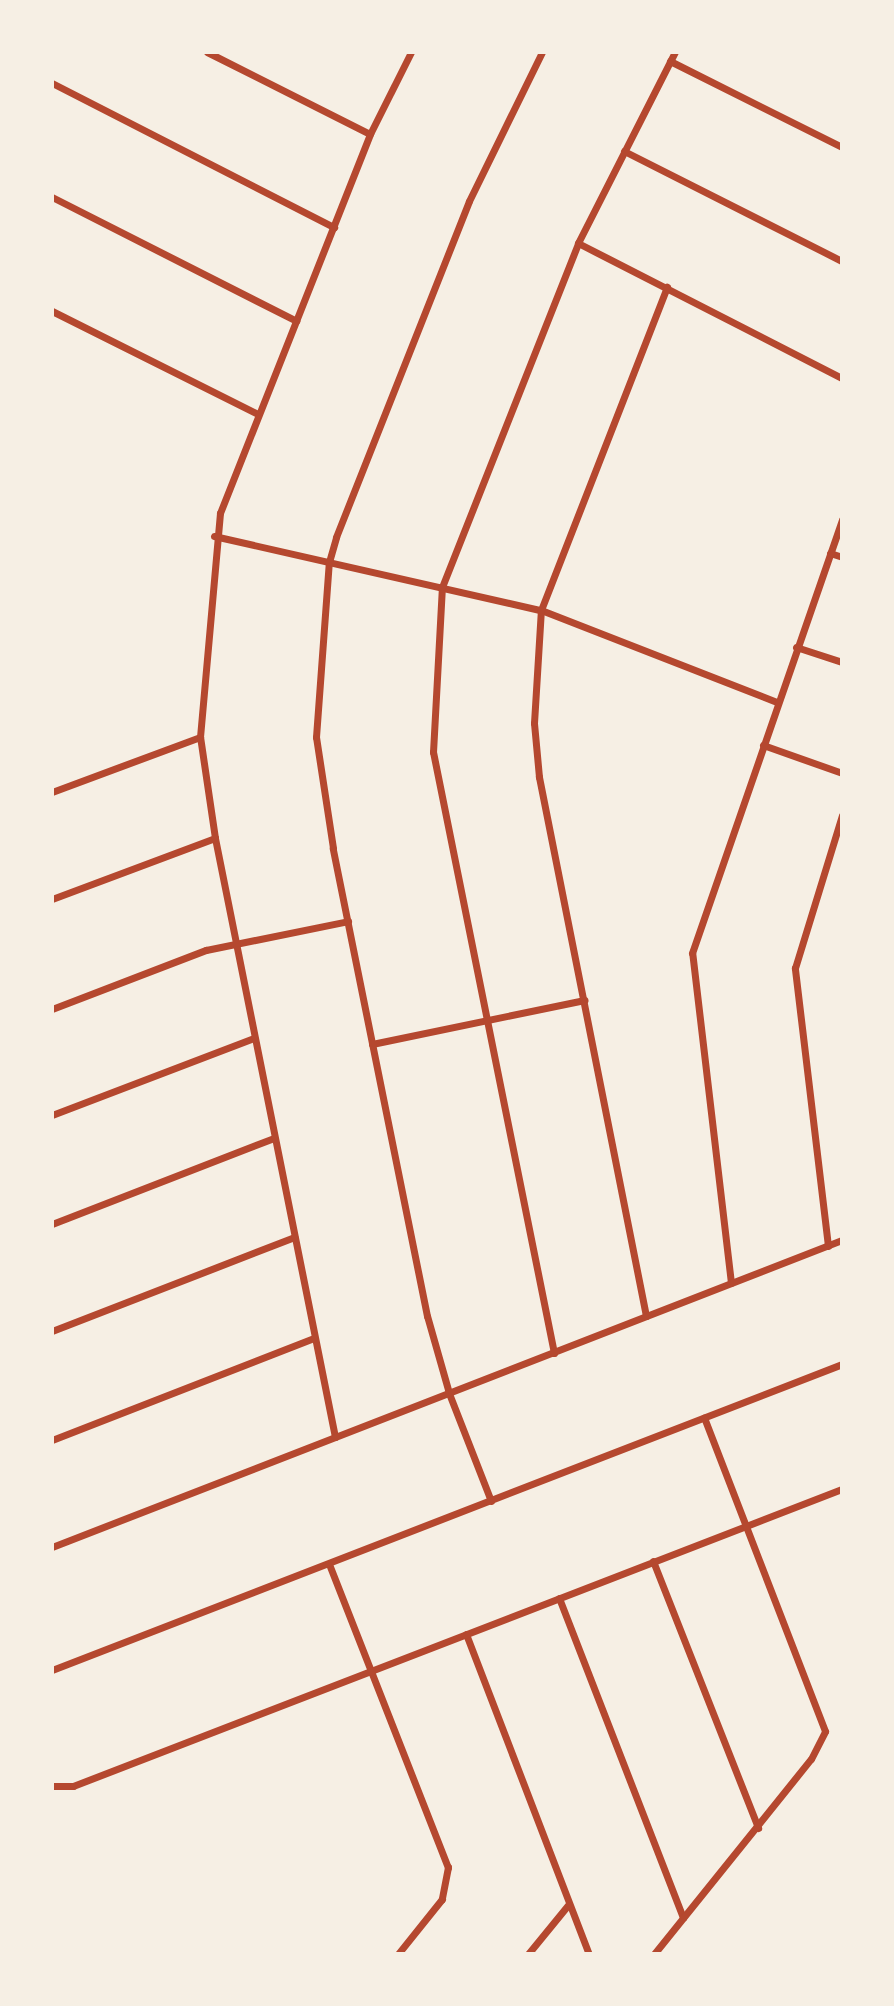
<!DOCTYPE html>
<html>
<head>
<meta charset="utf-8">
<style>
	body { margin:0 }
	#map { position:relative; width:894px; height:2006px; overflow:hidden; background:#f6efe4; font-family:"Fira Sans Condensed",sans-serif }
	div>[style] { position:absolute }
	.minor>* { height:7px; margin:-3.5px; padding:0 3.5px; transform-origin:3.5px; border-radius:3.5px; background:#b5482f }
	span { translate:-50% -50%; white-space:nowrap; text-align:center; line-height:1.15; -webkit-text-stroke:6px #f6efe4; paint-order:stroke }
	.frame { position:absolute; inset:0; border:54px solid #f6efe4; pointer-events:none }
</style>
</head>
<body>
<div id="map">
	<div class="minor">
		<div style="left:207px;top:52px;width:182px;rotate:26.7deg"></div>
		<div style="left:670px;top:61px;width:192px;rotate:26.6deg"></div>
		<div style="left:52px;top:83px;width:317px;rotate:27.1deg"></div>
		<div style="left:624px;top:151px;width:244px;rotate:26.8deg"></div>
		<div style="left:52px;top:197px;width:274px;rotate:26.9deg"></div>
		<div style="left:578px;top:243px;width:297px;rotate:27.1deg"></div>
		<div style="left:52px;top:311px;width:230px;rotate:26.6deg"></div>
		<div style="left:214px;top:536px;width:335px;rotate:12.8deg"></div>
		<div style="left:541px;top:610px;width:253px;rotate:21.3deg"></div>
		<div style="left:830px;top:553px;width:13px;rotate:18deg"></div>
		<div style="left:796px;top:647px;width:48px;rotate:18.1deg"></div>
		<div style="left:763px;top:745px;width:84px;rotate:19.5deg"></div>
		<div style="left:52px;top:792px;width:158px;rotate:-20.4deg"></div>
		<div style="left:52px;top:899px;width:174px;rotate:-20.5deg"></div>
		<div style="left:52px;top:1009px;width:165px;rotate:-21deg"></div>
		<div style="left:206px;top:950px;width:145px;rotate:-11.5deg"></div>
		<div style="left:372px;top:1044px;width:217px;rotate:-11.7deg"></div>
		<div style="left:52px;top:1115px;width:216px;rotate:-20.9deg"></div>
		<div style="left:52px;top:1224px;width:238px;rotate:-21.2deg"></div>
		<div style="left:828px;top:1246px;width:280px;rotate:-96.8deg"></div>
		<div style="left:795px;top:968px;width:160px;rotate:-72.9deg"></div>
		<div style="left:731px;top:1283px;width:332px;rotate:-96.7deg"></div>
		<div style="left:692px;top:953px;width:459px;rotate:-70.9deg"></div>
		<div style="left:646px;top:1316px;width:550px;rotate:-101.23deg"></div>
		<div style="left:539px;top:777px;width:54px;rotate:-95.3deg"></div>
		<div style="left:534px;top:723px;width:113px;rotate:-86.5deg"></div>
		<div style="left:541px;top:610px;width:347px;rotate:-68.7deg"></div>
		<div style="left:52px;top:1331px;width:260px;rotate:-21.2deg"></div>
		<div style="left:554px;top:1353px;width:613px;rotate:-101.38deg"></div>
		<div style="left:433px;top:752px;width:165px;rotate:-86.9deg"></div>
		<div style="left:442px;top:587px;width:370px;rotate:-68.4deg"></div>
		<div style="left:578px;top:243px;width:214px;rotate:-63.1deg"></div>
		<div style="left:335px;top:1437px;width:611px;rotate:-101.33deg"></div>
		<div style="left:215px;top:838px;width:102px;rotate:-98.4deg"></div>
		<div style="left:200px;top:737px;width:225px;rotate:-84.9deg"></div>
		<div style="left:220px;top:513px;width:408px;rotate:-68.4deg"></div>
		<div style="left:370px;top:134px;width:92px;rotate:-63.4deg"></div>
		<div style="left:52px;top:1440px;width:281px;rotate:-21.3deg"></div>
		<div style="left:491px;top:1501px;width:116px;rotate:-111.3deg"></div>
		<div style="left:449px;top:1393px;width:80px;rotate:-105.9deg"></div>
		<div style="left:427px;top:1316px;width:477px;rotate:-101.4deg"></div>
		<div style="left:333px;top:848px;width:112px;rotate:-98.7deg"></div>
		<div style="left:316px;top:737px;width:175px;rotate:-85.8deg"></div>
		<div style="left:329px;top:562px;width:26px;rotate:-74deg"></div>
		<div style="left:336px;top:537px;width:361px;rotate:-68.4deg"></div>
		<div style="left:469px;top:201px;width:166px;rotate:-63.9deg"></div>
		<div style="left:52px;top:1547px;width:848px;rotate:-21.24deg"></div>
		<div style="left:653px;top:1561px;width:287px;rotate:68.5deg"></div>
		<div style="left:329px;top:1564px;width:326px;rotate:68.6deg"></div>
		<div style="left:448px;top:1867px;width:33px;rotate:101deg"></div>
		<div style="left:442px;top:1899px;width:70px;rotate:128.7deg"></div>
		<div style="left:559px;top:1598px;width:343px;rotate:68.8deg"></div>
		<div style="left:466px;top:1634px;width:343px;rotate:69deg"></div>
		<div style="left:52px;top:1670px;width:847px;rotate:-21.17deg"></div>
		<div style="left:52px;top:1786px;width:21px"></div>
		<div style="left:73px;top:1786px;width:824px;rotate:-21.12deg"></div>
		<div style="left:528px;top:1954px;width:63px;rotate:-50.8deg"></div>
		<div style="left:654px;top:1954px;width:250px;rotate:-51.2deg"></div>
		<div style="left:811px;top:1759px;width:31px;rotate:-63deg"></div>
		<div style="left:825px;top:1731px;width:336px;rotate:-111.1deg"></div>
	</div>
	<div class="frame"></div>
</div>
</body>
</html>
